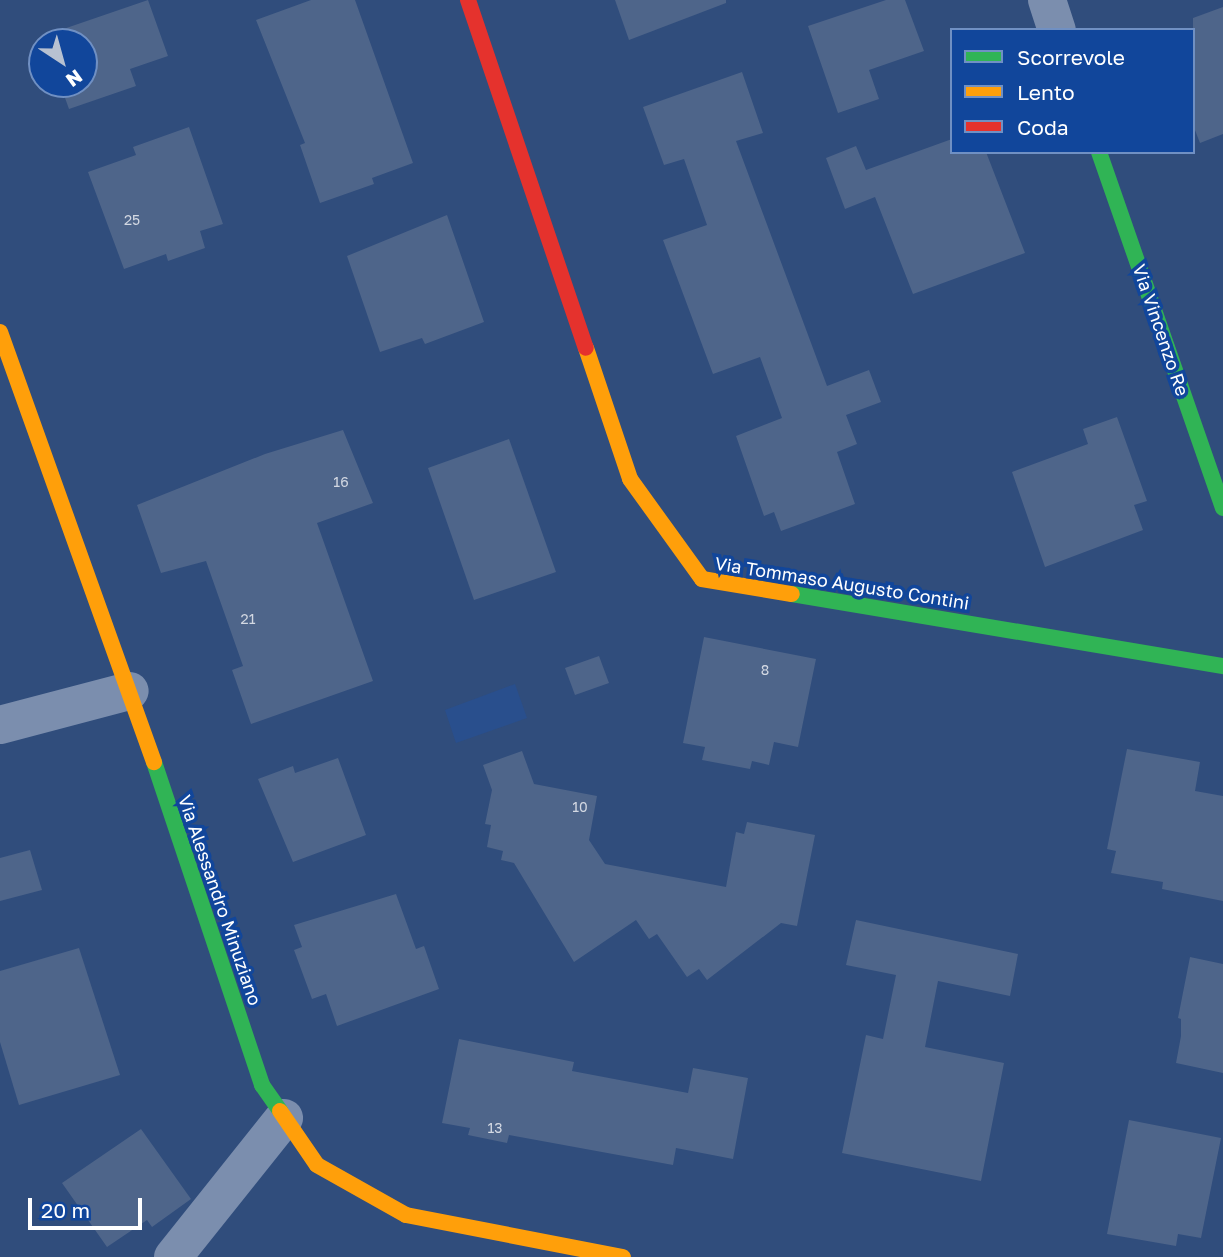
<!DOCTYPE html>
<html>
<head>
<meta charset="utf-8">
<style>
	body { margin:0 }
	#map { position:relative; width:1223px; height:1257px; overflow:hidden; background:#304d7c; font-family:"Golos Text",sans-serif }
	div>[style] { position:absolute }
	.water>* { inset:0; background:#294f8d }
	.building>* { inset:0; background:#4e658a }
	.street>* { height:38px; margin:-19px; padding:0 19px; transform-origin:19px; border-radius:19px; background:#7b8eae }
	.fast>* { height:16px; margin:-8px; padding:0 8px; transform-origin:8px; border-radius:8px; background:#30b455 }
	.slow>* { height:16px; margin:-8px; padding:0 8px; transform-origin:8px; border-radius:8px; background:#ff9f0a }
	.jam>* { height:16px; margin:-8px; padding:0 8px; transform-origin:8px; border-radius:8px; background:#e5322d }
	span { translate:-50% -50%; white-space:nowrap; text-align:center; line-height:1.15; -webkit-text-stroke:7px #11469b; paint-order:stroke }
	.number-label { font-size:14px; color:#d3d8e2 }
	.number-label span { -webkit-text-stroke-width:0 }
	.street-label { font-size:18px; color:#fff }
	.legend { position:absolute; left:950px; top:28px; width:245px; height:126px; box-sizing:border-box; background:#11469b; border:2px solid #7090c3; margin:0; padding:9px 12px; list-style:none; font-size:21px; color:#fff }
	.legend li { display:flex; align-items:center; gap:14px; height:35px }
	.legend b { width:35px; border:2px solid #7090c3 }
	.north { position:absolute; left:28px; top:28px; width:70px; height:70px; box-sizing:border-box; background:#11469b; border:2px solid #7090c3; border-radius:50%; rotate:144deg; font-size:19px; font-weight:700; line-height:28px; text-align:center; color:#fff }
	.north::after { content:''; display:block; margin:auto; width:24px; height:32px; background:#b7c1d1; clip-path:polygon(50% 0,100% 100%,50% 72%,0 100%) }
	.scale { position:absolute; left:28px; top:1198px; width:114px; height:32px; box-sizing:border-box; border:4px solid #fff; border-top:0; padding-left:9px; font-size:21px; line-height:24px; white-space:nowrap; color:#fff; -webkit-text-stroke:5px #11469b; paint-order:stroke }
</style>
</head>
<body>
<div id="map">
	<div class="water">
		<div style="clip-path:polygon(515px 684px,527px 718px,456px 743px,445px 710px)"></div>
	</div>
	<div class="building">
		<div style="clip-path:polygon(148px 0,168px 56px,130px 69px,136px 86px,69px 109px,60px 84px,84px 84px,84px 42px,45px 42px,43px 36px)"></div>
		<div style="clip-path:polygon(311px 0,355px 0,413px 163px,372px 178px,374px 184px,320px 203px,300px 145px,305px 143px,256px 20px)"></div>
		<div style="clip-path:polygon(615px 0,726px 0,726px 3px,629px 40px)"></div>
		<div style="clip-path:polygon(886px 0,905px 0,924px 51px,869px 70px,879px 99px,838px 113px,808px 26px)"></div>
		<div style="clip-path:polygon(1223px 7px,1223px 134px,1200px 143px,1193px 125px,1193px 18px)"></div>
		<div style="clip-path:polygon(742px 72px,763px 133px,736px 141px,827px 386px,869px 370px,881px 402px,846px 415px,857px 444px,837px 452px,855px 504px,781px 531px,774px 512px,764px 516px,736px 436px,782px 418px,760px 357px,713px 374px,663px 240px,707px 225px,684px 159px,664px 165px,643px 107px)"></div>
		<div style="clip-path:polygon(189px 127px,223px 224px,200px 231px,205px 248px,168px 261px,166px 254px,124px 269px,88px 172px,136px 155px,133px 147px)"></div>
		<div style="clip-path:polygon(952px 139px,952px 152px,986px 152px,1025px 253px,913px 294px,875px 197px,845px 209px,826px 158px,856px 146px,866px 170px)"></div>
		<div style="clip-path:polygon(447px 215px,484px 322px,425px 344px,422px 338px,380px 352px,347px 256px)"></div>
		<div style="clip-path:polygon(1117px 417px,1147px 501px,1134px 505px,1143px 530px,1045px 567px,1012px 472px,1088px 444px,1083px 429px)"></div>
		<div style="clip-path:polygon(343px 430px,373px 503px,317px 523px,373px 681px,251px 724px,232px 670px,243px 666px,206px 561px,161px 573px,137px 505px,265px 454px)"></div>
		<div style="clip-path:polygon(509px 439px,556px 572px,474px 600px,428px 468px)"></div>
		<div style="clip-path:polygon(704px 637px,816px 659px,798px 747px,774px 742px,769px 765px,752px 761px,750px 769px,702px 760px,705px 747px,683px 743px)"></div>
		<div style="clip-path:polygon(599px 656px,609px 683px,575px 695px,565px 668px)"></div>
		<div style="clip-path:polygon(1127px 749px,1200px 762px,1195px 791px,1223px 796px,1223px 901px,1162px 889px,1163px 882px,1111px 873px,1116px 851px,1107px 849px)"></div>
		<div style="clip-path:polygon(522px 751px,534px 784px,597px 796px,589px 840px,605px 864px,726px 887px,736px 832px,744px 834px,747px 822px,815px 835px,797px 926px,781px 923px,707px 980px,699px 969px,687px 977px,657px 934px,649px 939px,636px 920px,574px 962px,514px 863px,501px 860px,503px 851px,487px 847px,491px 825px,485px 824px,492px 790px,483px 765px)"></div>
		<div style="clip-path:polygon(338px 758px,366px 835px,293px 862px,258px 779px,293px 766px,295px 773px)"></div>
		<div style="clip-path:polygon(30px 850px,42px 890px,0 901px,0 858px)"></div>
		<div style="clip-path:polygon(396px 894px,416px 949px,424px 946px,439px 989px,337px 1026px,326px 994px,312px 999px,294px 950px,302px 947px,294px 925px)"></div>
		<div style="clip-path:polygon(856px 920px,1018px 954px,1010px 996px,938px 981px,925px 1047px,1004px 1063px,981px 1181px,842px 1153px,866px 1035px,883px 1039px,896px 975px,846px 965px)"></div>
		<div style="clip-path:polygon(79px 948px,120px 1075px,19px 1105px,0 1042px,0 971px)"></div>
		<div style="clip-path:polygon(1190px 957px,1223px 964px,1223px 1073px,1176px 1063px,1181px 1036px,1181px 1019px,1178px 1018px)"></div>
		<div style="clip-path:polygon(459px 1039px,574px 1062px,572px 1071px,688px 1093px,693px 1068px,748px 1078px,733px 1159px,676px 1148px,673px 1165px,509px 1135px,507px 1143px,468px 1135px,470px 1128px,442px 1123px)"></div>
		<div style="clip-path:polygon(1129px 1120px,1221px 1138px,1201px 1238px,1178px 1234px,1176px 1246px,1107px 1234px)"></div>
		<div style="clip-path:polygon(141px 1129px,191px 1199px,152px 1227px,147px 1220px,107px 1247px,62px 1183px)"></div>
	</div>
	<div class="street">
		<div style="left:1047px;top:0;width:32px;rotate:72deg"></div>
		<div style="left:0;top:725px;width:134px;rotate:-14.7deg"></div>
		<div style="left:173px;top:1257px;width:178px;rotate:-51.4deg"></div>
	</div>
	<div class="fast">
		<div style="left:1099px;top:152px;width:377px;rotate:70.8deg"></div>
		<div style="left:792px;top:594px;width:437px;rotate:9.5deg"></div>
		<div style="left:154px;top:762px;width:341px;rotate:71.5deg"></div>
		<div style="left:262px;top:1085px;width:32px;rotate:55deg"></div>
	</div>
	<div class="slow">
		<div style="left:0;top:332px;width:457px;rotate:70.3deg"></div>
		<div style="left:586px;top:348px;width:138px;rotate:71.4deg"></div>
		<div style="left:630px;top:479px;width:123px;rotate:54.2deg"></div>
		<div style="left:702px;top:579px;width:91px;rotate:9.5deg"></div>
		<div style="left:280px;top:1111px;width:65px;rotate:55.6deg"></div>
		<div style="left:317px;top:1165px;width:102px;rotate:29.3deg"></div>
		<div style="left:406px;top:1215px;width:221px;rotate:11deg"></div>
	</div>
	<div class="jam">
		<div style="left:468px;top:0;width:367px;rotate:71.3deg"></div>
	</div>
	<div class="number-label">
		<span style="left:132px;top:220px">25</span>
		<span style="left:341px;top:482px">16</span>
		<span style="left:248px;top:619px">21</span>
		<span style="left:765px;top:670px">8</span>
		<span style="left:580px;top:807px">10</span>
		<span style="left:495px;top:1128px">13</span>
	</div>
	<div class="street-label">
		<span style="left:1161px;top:330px;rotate:71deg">Via Vincenzo Re</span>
		<span style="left:842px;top:583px;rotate:9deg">Via Tommaso Augusto Contini</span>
		<span style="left:220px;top:900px;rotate:71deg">Via Alessandro Minuziano</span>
	</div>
	<ul class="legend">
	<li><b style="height:9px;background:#30b455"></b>Scorrevole</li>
	<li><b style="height:9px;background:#ff9f0a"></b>Lento</li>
	<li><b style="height:9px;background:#e5322d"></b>Coda</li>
	</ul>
	<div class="north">N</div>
	<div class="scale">20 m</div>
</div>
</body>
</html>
